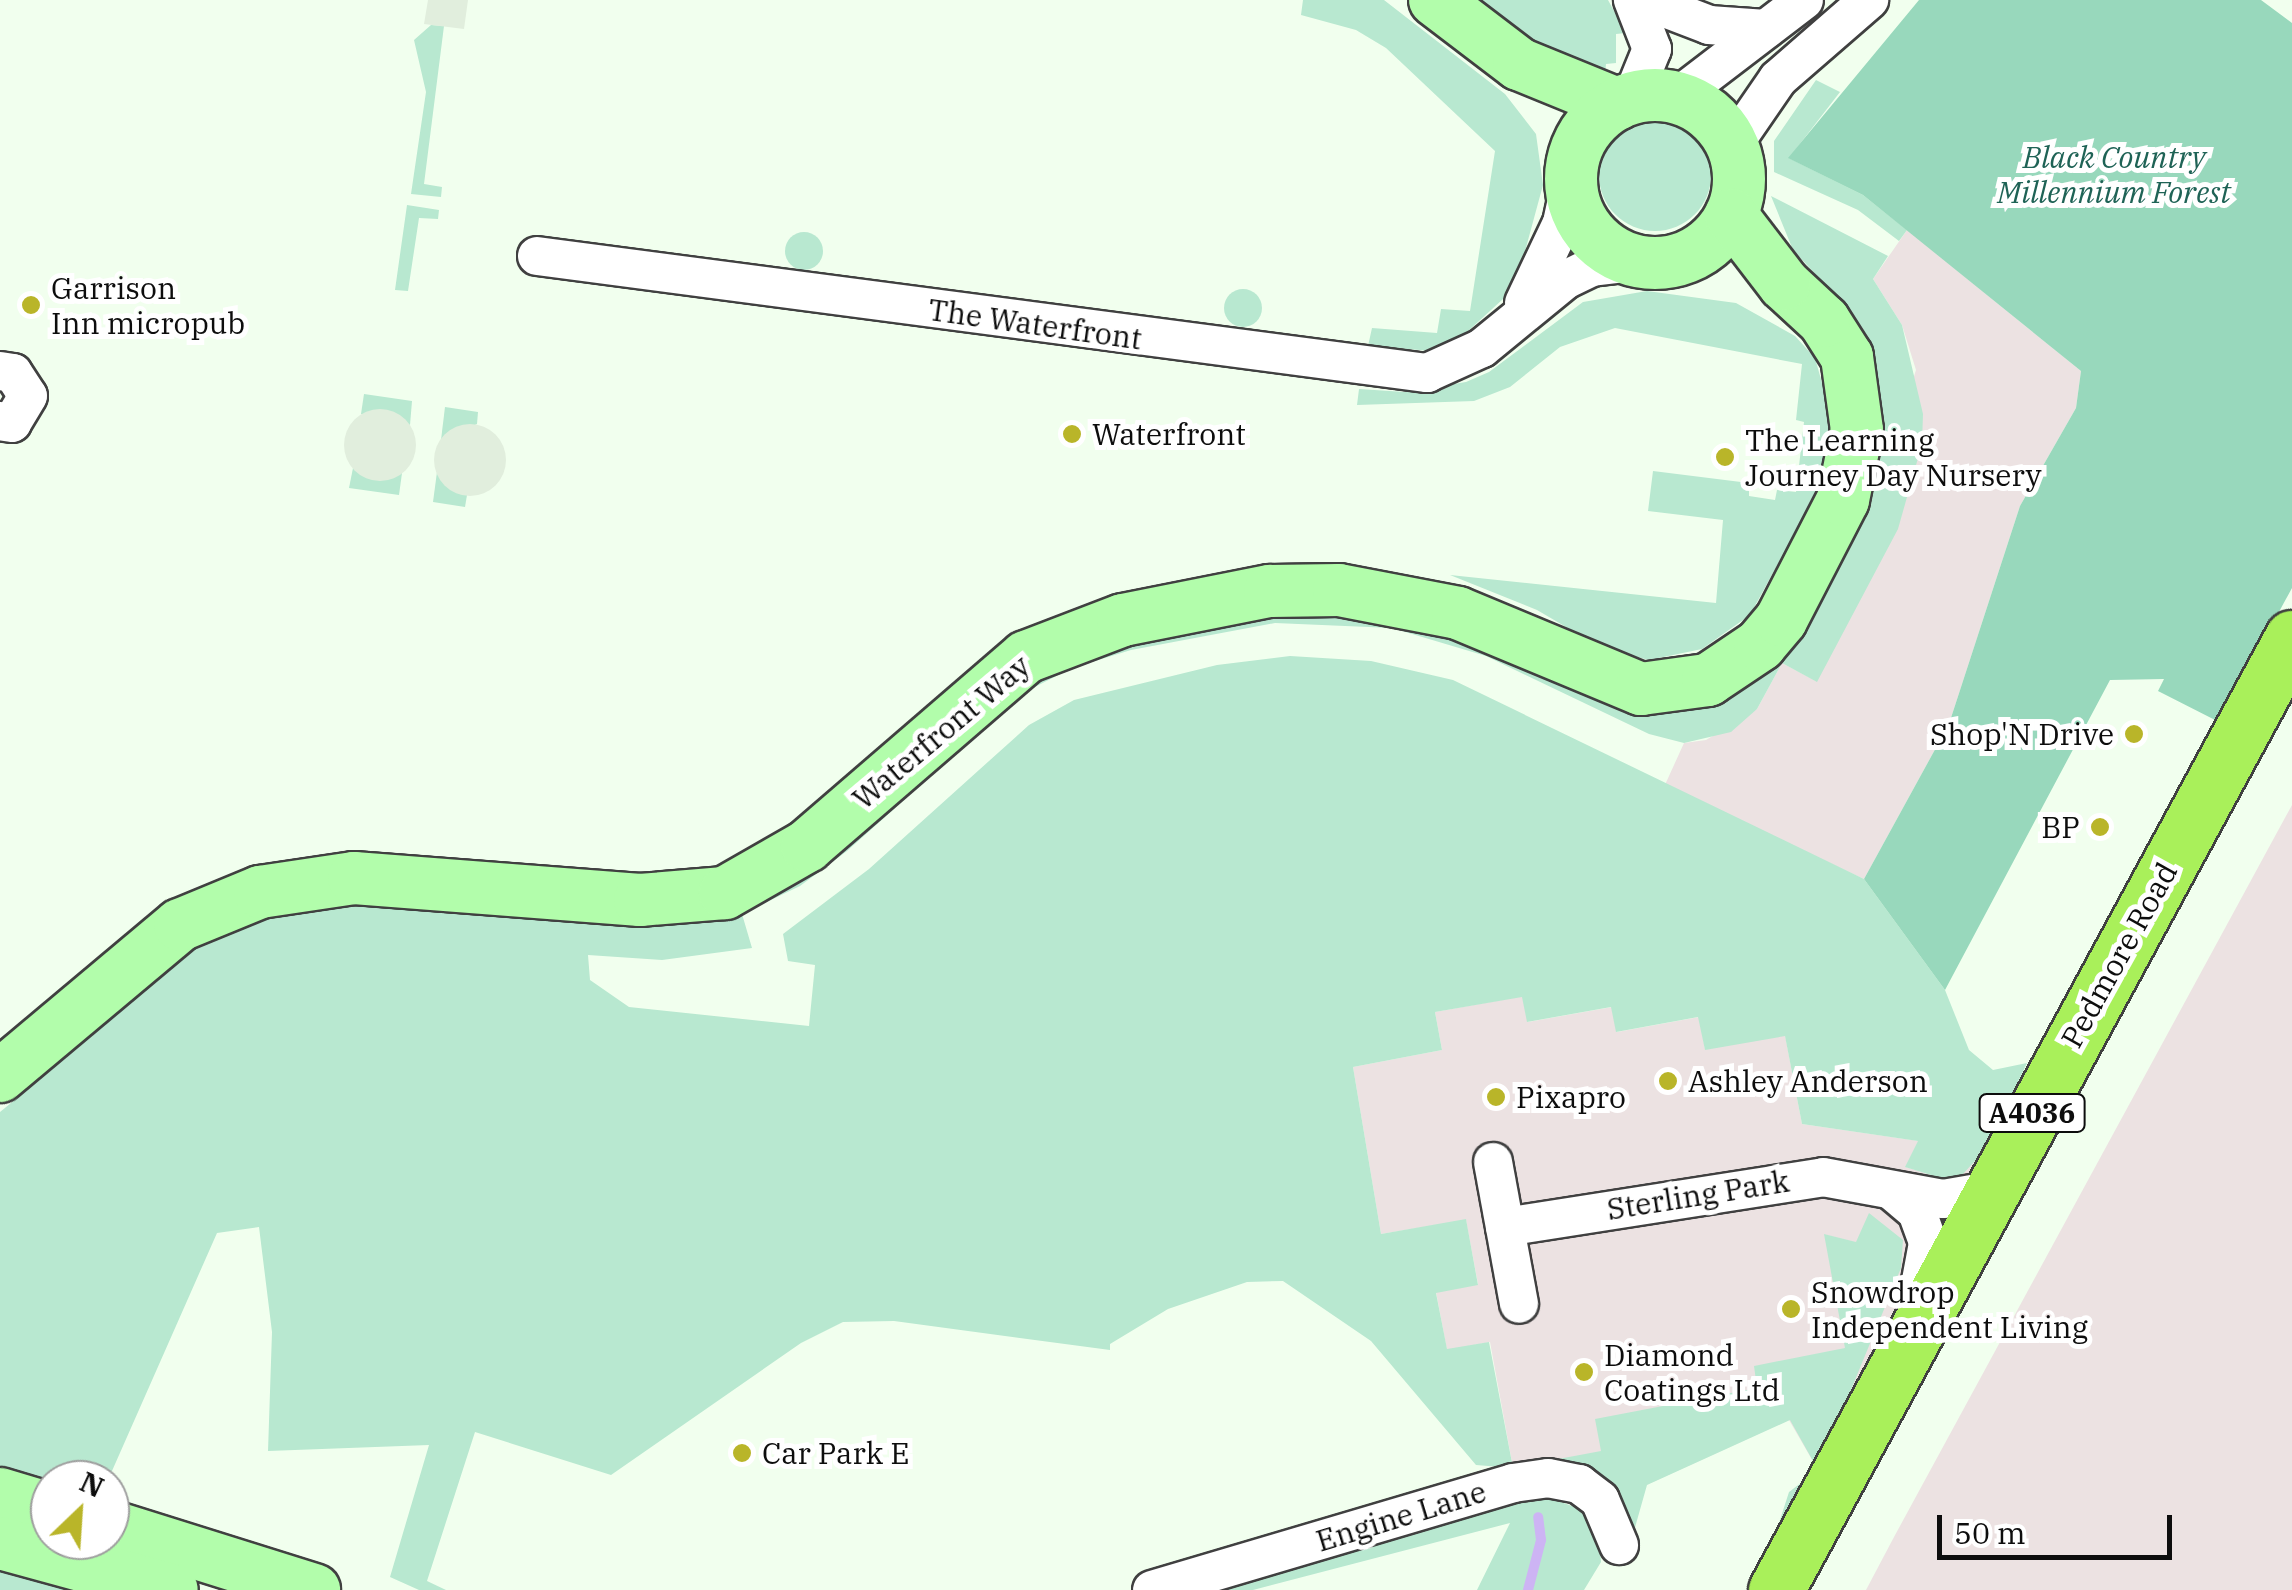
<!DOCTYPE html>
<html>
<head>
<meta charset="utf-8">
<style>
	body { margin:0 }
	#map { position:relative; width:2292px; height:1590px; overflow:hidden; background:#f1ffee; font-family:"IBM Plex Serif",serif }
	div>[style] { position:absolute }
	.industrial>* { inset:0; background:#ece2e2 }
	.green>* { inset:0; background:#b8e8d0 }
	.round { border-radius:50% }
	.forest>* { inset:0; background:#98d8bc }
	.plaza>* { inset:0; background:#e1eedd }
	.stream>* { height:10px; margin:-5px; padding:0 5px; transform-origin:5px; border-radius:5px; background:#cdb4f4 }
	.roads { filter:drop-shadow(2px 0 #404040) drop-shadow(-2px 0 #404040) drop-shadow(0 2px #404040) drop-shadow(0 -2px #404040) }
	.street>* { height:38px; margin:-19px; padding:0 19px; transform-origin:19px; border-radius:19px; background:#fff }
	.secondary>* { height:52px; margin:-26px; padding:0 26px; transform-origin:26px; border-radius:26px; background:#b2fdab }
	.secondary>.ring { margin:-26px; padding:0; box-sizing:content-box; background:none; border:52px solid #b2fdab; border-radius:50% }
	.highway>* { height:55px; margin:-27.5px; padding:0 27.5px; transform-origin:27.5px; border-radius:27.5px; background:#a9f05a }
	.dots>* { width:28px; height:28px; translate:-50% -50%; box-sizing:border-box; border:5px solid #fff; border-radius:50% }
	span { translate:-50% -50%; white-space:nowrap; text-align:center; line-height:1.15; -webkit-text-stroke:10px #fff; paint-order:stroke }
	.shield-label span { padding:2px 8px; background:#fff; border:2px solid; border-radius:8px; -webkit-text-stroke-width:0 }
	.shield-label { font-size:28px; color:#0d0d0d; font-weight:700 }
	.park-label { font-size:30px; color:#1f6356; font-style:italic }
	.poi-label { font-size:30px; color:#0d0d0d }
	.left { translate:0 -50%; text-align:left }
	.right { translate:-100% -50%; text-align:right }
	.street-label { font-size:30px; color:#0d0d0d }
	.north { position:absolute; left:30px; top:1460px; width:100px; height:100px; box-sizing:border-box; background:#fff; border:2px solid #9e9e9e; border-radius:50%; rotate:25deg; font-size:28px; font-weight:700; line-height:40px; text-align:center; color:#0d0d0d }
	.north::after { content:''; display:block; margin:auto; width:35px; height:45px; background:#b9b529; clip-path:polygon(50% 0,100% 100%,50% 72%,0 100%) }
	.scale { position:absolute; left:1937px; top:1515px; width:235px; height:45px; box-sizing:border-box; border:5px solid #0d0d0d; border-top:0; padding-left:12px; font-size:30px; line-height:35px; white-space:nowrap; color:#0d0d0d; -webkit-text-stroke:8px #fff; paint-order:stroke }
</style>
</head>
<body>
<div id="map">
	<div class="industrial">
		<div style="clip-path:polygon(1907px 230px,2081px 371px,2076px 408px,2020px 506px,1949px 724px,1864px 879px,1664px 787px,1684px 743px,1706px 740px,1757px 709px,1782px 663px,1816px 681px,1916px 370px,1902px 325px,1873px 279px)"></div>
		<div style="clip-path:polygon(2292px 805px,2292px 1590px,1866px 1590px,1894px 1537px)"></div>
		<div style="clip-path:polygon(1523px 996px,1528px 1022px,1612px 1007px,1617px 1032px,1699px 1017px,1705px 1049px,1785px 1035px,1802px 1124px,1919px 1141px,1906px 1167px,1944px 1179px,1986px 1149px,1818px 1470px,1789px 1420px,1646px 1485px,1513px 1468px,1490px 1342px,1447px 1350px,1436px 1292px,1478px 1284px,1466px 1220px,1381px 1234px,1353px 1067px,1442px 1050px,1435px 1012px)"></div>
	</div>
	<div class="green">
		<div style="clip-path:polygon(1303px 0,1384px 0,1505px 94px,1536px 134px,1543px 185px,1515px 288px,1455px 343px,1433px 351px,1368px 346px,1372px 328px,1437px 333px,1441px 309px,1470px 311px,1495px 151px,1386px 48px,1356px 30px,1301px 15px)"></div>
		<div style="clip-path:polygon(1472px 0,1608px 0,1626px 33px,1616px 34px,1616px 63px,1606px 64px,1605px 74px,1547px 62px)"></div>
		<div style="clip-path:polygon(431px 25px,444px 26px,424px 184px,442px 187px,441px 197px,411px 194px,426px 92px,414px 40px)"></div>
		<div style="clip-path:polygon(1816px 80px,1840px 92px,1789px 158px,1863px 195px,1907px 230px,1899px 241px,1858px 210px,1774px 172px,1774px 141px)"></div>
		<div class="round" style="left:1599px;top:119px;width:112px;height:112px"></div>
		<div style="clip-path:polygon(1771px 196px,1888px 256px,1873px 279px,1902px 325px,1923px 414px,1922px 444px,1898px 529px,1817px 682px,1782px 663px,1757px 709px,1731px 732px,1684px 743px,1649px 734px,1486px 656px,1392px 628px,1275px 623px,1131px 650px,1072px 668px,1025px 692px,847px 851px,800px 886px,742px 914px,752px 948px,662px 960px,588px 955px,590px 980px,629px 1007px,809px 1026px,815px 965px,788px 961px,783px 934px,869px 869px,1029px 725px,1074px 700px,1217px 665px,1290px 656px,1371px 661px,1453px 680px,1864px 879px,1945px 990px,1969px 1050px,1993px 1070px,2027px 1063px,1986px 1149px,1962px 1175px,1944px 1179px,1905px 1167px,1918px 1141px,1802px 1124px,1785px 1036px,1705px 1050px,1698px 1017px,1616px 1032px,1611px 1007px,1527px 1022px,1522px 997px,1435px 1012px,1442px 1050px,1353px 1067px,1381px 1234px,1466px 1219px,1478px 1285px,1436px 1293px,1447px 1349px,1489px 1342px,1513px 1468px,1476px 1465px,1371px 1341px,1283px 1281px,1247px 1282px,1168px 1309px,1110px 1344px,1110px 1350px,894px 1321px,843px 1322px,801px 1343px,611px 1475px,475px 1432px,427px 1581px,446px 1590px,419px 1590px,390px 1577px,429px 1445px,268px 1451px,272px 1332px,259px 1227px,217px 1233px,108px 1480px,50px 1485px,0 1471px,0 1112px,50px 1071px,104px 1008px,180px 950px,301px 901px,665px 918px,1016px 684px,1130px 640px,1339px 605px,1680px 703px,1837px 555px,1843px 304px,1793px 250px)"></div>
		<div style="clip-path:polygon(407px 205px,439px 210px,438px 219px,419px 218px,408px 291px,395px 290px)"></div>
		<div class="round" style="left:785px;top:232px;width:38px;height:38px"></div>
		<div class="round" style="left:1224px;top:289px;width:38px;height:38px"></div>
		<div style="clip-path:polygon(1647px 291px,1736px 303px,1795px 336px,1815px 358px,1833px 422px,1823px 481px,1750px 615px,1702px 649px,1649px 660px,1602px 648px,1537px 610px,1450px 575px,1716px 603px,1723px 520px,1648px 511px,1653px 471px,1749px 483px,1749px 496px,1775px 500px,1777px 490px,1796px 492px,1804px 422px,1796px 420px,1802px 364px,1615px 328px,1560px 347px,1510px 387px,1474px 401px,1357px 405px,1359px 389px,1405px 392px,1466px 382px,1489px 372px,1583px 302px)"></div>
		<div style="clip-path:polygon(364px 394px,412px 401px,410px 425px,361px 414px)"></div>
		<div style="clip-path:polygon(445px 407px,478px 412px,477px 424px,441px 440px)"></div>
		<div style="clip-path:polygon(353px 468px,402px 473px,399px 495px,349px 488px)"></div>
		<div style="clip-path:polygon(437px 472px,467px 495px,465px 507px,433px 502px)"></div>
		<div style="clip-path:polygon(1869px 1213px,1903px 1240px,1901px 1268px,1818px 1470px,1767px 1560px,1789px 1492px,1818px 1470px,1790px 1420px,1647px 1485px,1634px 1531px,1613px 1494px,1553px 1460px,1601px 1451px,1595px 1419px,1757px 1388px,1754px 1366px,1845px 1348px,1824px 1234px,1856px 1242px)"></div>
		<div style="clip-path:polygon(1544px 1496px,1586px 1511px,1599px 1535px,1601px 1562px,1584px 1590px,1477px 1590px,1510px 1523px,1253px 1590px,1190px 1590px)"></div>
		<div style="clip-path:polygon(0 1565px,94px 1590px,0 1590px)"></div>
	</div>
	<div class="forest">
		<div style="clip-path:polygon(1919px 0,2261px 0,2292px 23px,2292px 588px,2219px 722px,2158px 691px,2164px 679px,2110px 680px,1945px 990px,1864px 879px,1949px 724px,2020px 506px,2076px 408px,2081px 371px,1863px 195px,1788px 158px)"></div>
	</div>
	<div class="plaza">
		<div style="clip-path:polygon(428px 0,468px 0,464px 29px,424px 24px)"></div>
		<div class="round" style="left:344px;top:409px;width:72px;height:72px"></div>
		<div class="round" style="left:434px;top:424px;width:72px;height:72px"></div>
	</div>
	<div class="stream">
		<div style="left:1528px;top:1590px;width:52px;rotate:-75.4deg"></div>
		<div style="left:1541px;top:1540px;width:23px;rotate:-97deg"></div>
	</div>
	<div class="roads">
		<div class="street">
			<div style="left:1644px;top:0;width:70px;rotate:21deg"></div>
			<div style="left:1709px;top:25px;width:57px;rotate:4deg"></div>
			<div style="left:1632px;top:98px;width:53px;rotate:-67.8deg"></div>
			<div style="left:1652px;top:49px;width:53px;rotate:-111.2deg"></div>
			<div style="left:1676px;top:98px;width:161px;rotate:-37.4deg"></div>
			<div style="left:1732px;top:146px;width:81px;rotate:-55.5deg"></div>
			<div style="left:1778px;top:79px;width:121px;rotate:-41deg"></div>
			<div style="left:537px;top:256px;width:898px;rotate:7.49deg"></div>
			<div style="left:1427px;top:373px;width:60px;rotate:-24.4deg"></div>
			<div style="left:1482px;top:348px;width:107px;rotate:-39.3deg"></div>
			<div style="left:1565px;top:280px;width:30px;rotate:-26deg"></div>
			<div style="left:1592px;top:267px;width:49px;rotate:-7deg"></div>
			<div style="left:1524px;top:303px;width:89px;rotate:-64.6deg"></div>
			<div style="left:1562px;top:223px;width:40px;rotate:-78deg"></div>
			<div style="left:0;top:371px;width:13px;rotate:9deg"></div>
			<div style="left:13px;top:373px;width:27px;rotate:57deg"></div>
			<div style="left:28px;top:396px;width:31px;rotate:121deg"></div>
			<div style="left:12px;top:423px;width:12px;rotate:-171deg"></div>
			<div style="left:1493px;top:1162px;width:144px;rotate:79.6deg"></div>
			<div style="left:1891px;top:1190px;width:34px;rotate:40deg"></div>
			<div style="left:1917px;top:1212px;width:33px;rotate:70deg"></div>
			<div style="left:1928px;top:1243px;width:60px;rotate:100.6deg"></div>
			<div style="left:1505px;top:1227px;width:322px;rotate:-8.9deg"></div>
			<div style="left:1823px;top:1177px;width:122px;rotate:10.4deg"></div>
			<div style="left:1943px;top:1199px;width:47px;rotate:-9.9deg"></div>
			<div style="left:1152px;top:1590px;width:377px;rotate:-16.5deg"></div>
			<div style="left:1513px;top:1483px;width:35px;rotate:-8deg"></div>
			<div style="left:1548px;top:1478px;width:32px;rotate:11deg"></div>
			<div style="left:1579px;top:1484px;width:26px;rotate:37deg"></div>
			<div style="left:1600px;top:1500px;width:49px;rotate:67.1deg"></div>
		</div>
		<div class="secondary">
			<div style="left:1435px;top:0;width:106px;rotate:37.3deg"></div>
			<div style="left:1519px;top:64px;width:106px;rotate:22.2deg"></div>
			<div class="ring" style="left:1571px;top:95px;width:116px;height:116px"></div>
			<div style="left:0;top:1076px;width:235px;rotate:-40deg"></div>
			<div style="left:180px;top:925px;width:87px;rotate:-22.4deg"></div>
			<div style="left:260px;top:892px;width:95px;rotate:-8.5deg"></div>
			<div style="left:354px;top:878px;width:287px;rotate:4.4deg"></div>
			<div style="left:640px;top:900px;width:85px;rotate:-4.7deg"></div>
			<div style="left:725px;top:893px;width:95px;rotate:-29.8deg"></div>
			<div style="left:807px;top:846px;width:289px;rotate:-40.8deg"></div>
			<div style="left:1026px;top:657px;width:104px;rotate:-20.9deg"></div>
			<div style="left:1123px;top:620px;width:150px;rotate:-11.2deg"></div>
			<div style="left:1270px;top:591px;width:69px;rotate:-0.8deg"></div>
			<div style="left:1339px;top:590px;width:121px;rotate:10.9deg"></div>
			<div style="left:1458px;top:613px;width:198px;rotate:22.6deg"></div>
			<div style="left:1641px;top:689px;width:68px;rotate:-7.7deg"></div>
			<div style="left:1708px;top:680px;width:63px;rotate:-33.9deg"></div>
			<div style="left:1760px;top:645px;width:33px;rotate:-50deg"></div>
			<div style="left:1781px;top:620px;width:135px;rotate:-62.7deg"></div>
			<div style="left:1843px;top:500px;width:71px;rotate:-78.7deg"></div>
			<div style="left:1857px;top:430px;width:74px;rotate:-97.8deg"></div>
			<div style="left:1847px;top:357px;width:43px;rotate:-122.6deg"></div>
			<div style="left:1824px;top:321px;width:54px;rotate:-137.2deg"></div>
			<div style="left:1784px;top:284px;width:87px;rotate:-127.5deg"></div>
			<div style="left:0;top:1494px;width:52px;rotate:16.7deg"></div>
			<div style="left:110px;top:1526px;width:214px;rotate:17.4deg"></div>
			<div style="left:0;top:1543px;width:178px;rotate:15.3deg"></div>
		</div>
		<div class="highway">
			<div style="left:1776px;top:1590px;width:1083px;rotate:-61.54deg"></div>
		</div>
	</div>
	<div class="dots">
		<div style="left:31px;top:305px;background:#b9b529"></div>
		<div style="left:1072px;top:434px;background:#b9b529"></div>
		<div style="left:1725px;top:457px;background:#b9b529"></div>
		<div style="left:2134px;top:734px;background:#b9b529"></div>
		<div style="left:2100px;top:827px;background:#b9b529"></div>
		<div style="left:1668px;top:1081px;background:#b9b529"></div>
		<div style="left:1496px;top:1097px;background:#b9b529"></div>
		<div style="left:1791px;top:1309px;background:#b9b529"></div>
		<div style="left:1584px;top:1372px;background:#b9b529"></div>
		<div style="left:742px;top:1453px;background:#b9b529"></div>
	</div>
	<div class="shield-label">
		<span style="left:2032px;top:1113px">A4036</span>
	</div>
	<div class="park-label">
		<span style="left:2114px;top:174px">Black Country<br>Millennium Forest</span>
	</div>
	<div class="poi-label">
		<span class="left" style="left:51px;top:305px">Garrison<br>Inn micropub</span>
		<span class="left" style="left:1092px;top:434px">Waterfront</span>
		<span class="left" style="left:1745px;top:457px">The Learning<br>Journey Day Nursery</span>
		<span class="right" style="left:2114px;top:734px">Shop'N Drive</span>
		<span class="right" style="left:2080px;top:827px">BP</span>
		<span class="left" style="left:1688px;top:1081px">Ashley Anderson</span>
		<span class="left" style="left:1516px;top:1097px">Pixapro</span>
		<span class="left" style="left:1811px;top:1309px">Snowdrop<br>Independent Living</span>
		<span class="left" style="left:1604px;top:1372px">Diamond<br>Coatings Ltd</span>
		<span class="left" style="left:762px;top:1453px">Car Park E</span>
	</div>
	<div class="street-label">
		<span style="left:1035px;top:324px;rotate:8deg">The Waterfront</span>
		<span style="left:941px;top:732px;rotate:-40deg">Waterfront Way</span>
		<span style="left:2119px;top:955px;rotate:-61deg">Pedmore Road</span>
		<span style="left:1698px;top:1195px;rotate:-9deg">Sterling Park</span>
		<span style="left:1401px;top:1516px;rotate:-17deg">Engine Lane</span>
	</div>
	<div class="north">N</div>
	<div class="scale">50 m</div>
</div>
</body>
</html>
